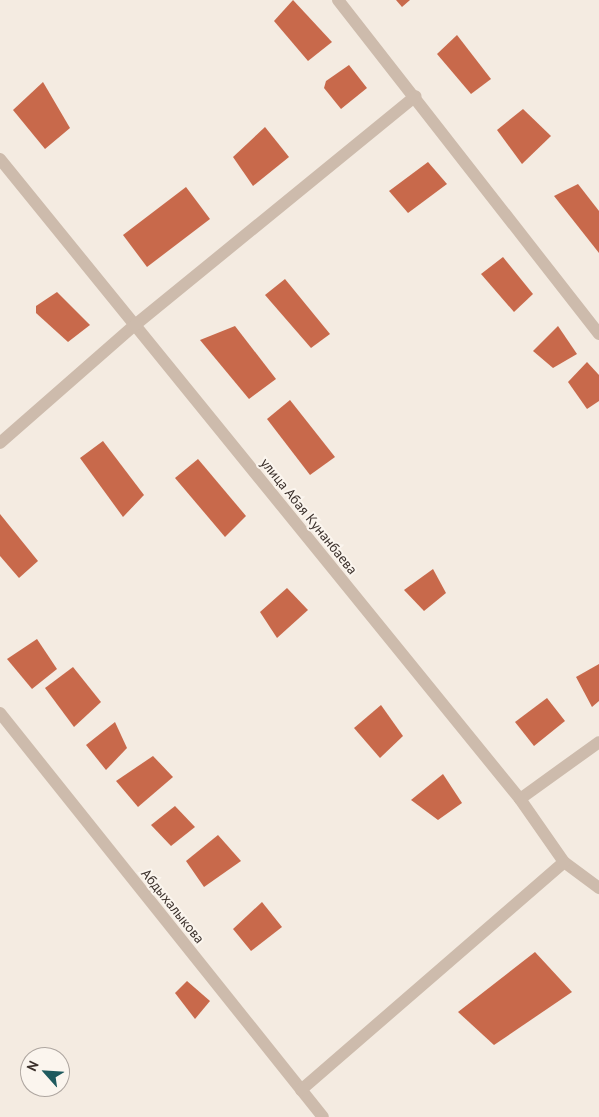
<!DOCTYPE html>
<html>
<head>
<meta charset="utf-8">
<style>
	body { margin:0 }
	#map { position:relative; width:599px; height:1117px; overflow:hidden; background:#f4ebe1; font-family:"PT Sans",sans-serif }
	div>[style] { position:absolute }
	.building>* { inset:0; background:#c8694b }
	.street>* { height:12px; margin:-6px; padding:0 6px; transform-origin:6px; border-radius:6px; background:#cdbbac }
	span { translate:-50% -50%; white-space:nowrap; text-align:center; line-height:1.15; -webkit-text-stroke:4px #fbf5ee; paint-order:stroke }
	.street-label { font-size:14px; color:#3b302b }
	.north { position:absolute; left:20px; top:1047px; width:50px; height:50px; box-sizing:border-box; background:#fbf5ee; border:1px solid #aea6a0; border-radius:50%; rotate:296deg; font-size:14px; font-weight:700; line-height:20px; text-align:center; color:#3b302b }
	.north::after { content:''; display:block; margin:auto; width:18px; height:22px; background:#1f5a5e; clip-path:polygon(50% 0,100% 100%,50% 72%,0 100%) }
</style>
</head>
<body>
<div id="map">
	<div class="building">
		<div style="clip-path:polygon(293px 0,332px 42px,308px 61px,274px 21px)"></div>
		<div style="clip-path:polygon(396px 0,410px 0,402px 7px)"></div>
		<div style="clip-path:polygon(457px 35px,491px 79px,471px 94px,437px 54px)"></div>
		<div style="clip-path:polygon(349px 65px,367px 88px,341px 109px,324px 88px,326px 81px)"></div>
		<div style="clip-path:polygon(43px 82px,70px 128px,45px 149px,13px 110px)"></div>
		<div style="clip-path:polygon(523px 109px,551px 136px,522px 164px,497px 130px)"></div>
		<div style="clip-path:polygon(265px 127px,289px 157px,253px 186px,233px 157px)"></div>
		<div style="clip-path:polygon(428px 162px,447px 184px,408px 213px,389px 191px)"></div>
		<div style="clip-path:polygon(578px 184px,599px 211px,599px 253px,554px 196px)"></div>
		<div style="clip-path:polygon(186px 187px,210px 219px,147px 267px,123px 235px)"></div>
		<div style="clip-path:polygon(503px 257px,533px 294px,514px 312px,481px 274px)"></div>
		<div style="clip-path:polygon(285px 279px,330px 334px,311px 348px,265px 295px)"></div>
		<div style="clip-path:polygon(57px 292px,90px 325px,68px 342px,36px 313px,36px 306px)"></div>
		<div style="clip-path:polygon(235px 326px,276px 379px,249px 399px,200px 340px)"></div>
		<div style="clip-path:polygon(558px 326px,577px 354px,553px 368px,533px 351px)"></div>
		<div style="clip-path:polygon(587px 362px,599px 375px,599px 401px,587px 409px,568px 382px)"></div>
		<div style="clip-path:polygon(290px 400px,335px 457px,310px 475px,267px 419px)"></div>
		<div style="clip-path:polygon(103px 441px,144px 495px,123px 517px,80px 458px)"></div>
		<div style="clip-path:polygon(198px 459px,246px 516px,225px 537px,175px 478px)"></div>
		<div style="clip-path:polygon(0 514px,38px 561px,19px 578px,0 556px)"></div>
		<div style="clip-path:polygon(433px 569px,446px 593px,424px 611px,404px 590px)"></div>
		<div style="clip-path:polygon(287px 588px,308px 610px,277px 638px,260px 612px)"></div>
		<div style="clip-path:polygon(37px 639px,57px 669px,32px 689px,7px 659px)"></div>
		<div style="clip-path:polygon(599px 664px,599px 701px,592px 707px,576px 677px)"></div>
		<div style="clip-path:polygon(73px 667px,101px 702px,74px 727px,45px 688px)"></div>
		<div style="clip-path:polygon(547px 698px,565px 721px,534px 746px,515px 722px)"></div>
		<div style="clip-path:polygon(381px 705px,403px 736px,380px 758px,354px 728px)"></div>
		<div style="clip-path:polygon(115px 722px,127px 748px,106px 770px,86px 745px)"></div>
		<div style="clip-path:polygon(153px 756px,173px 777px,138px 807px,116px 781px)"></div>
		<div style="clip-path:polygon(443px 774px,462px 803px,438px 820px,411px 800px)"></div>
		<div style="clip-path:polygon(175px 806px,195px 827px,171px 846px,151px 825px)"></div>
		<div style="clip-path:polygon(218px 835px,241px 861px,204px 887px,186px 861px)"></div>
		<div style="clip-path:polygon(262px 902px,282px 927px,251px 951px,233px 929px)"></div>
		<div style="clip-path:polygon(535px 952px,572px 992px,494px 1045px,458px 1012px)"></div>
		<div style="clip-path:polygon(187px 981px,210px 1001px,195px 1019px,175px 993px)"></div>
	</div>
	<div class="street">
		<div style="left:338px;top:0;width:424px;rotate:52deg"></div>
		<div style="left:0;top:159px;width:825px;rotate:50.91deg"></div>
		<div style="left:520px;top:799px;width:77px;rotate:55.1deg"></div>
		<div style="left:564px;top:862px;width:44px;rotate:36.6deg"></div>
		<div style="left:0;top:443px;width:179px;rotate:-41.2deg"></div>
		<div style="left:135px;top:325px;width:362px;rotate:-39.2deg"></div>
		<div style="left:0;top:713px;width:517px;rotate:51.36deg"></div>
		<div style="left:520px;top:799px;width:97px;rotate:-35.8deg"></div>
		<div style="left:301px;top:1090px;width:348px;rotate:-40.9deg"></div>
	</div>
	<div class="street-label">
		<span style="left:309px;top:516px;rotate:51deg">улица Абая Кунанбаева</span>
		<span style="left:173px;top:906px;rotate:51deg">Абдыхалыкова</span>
	</div>
	<div class="north">N</div>
</div>
</body>
</html>
